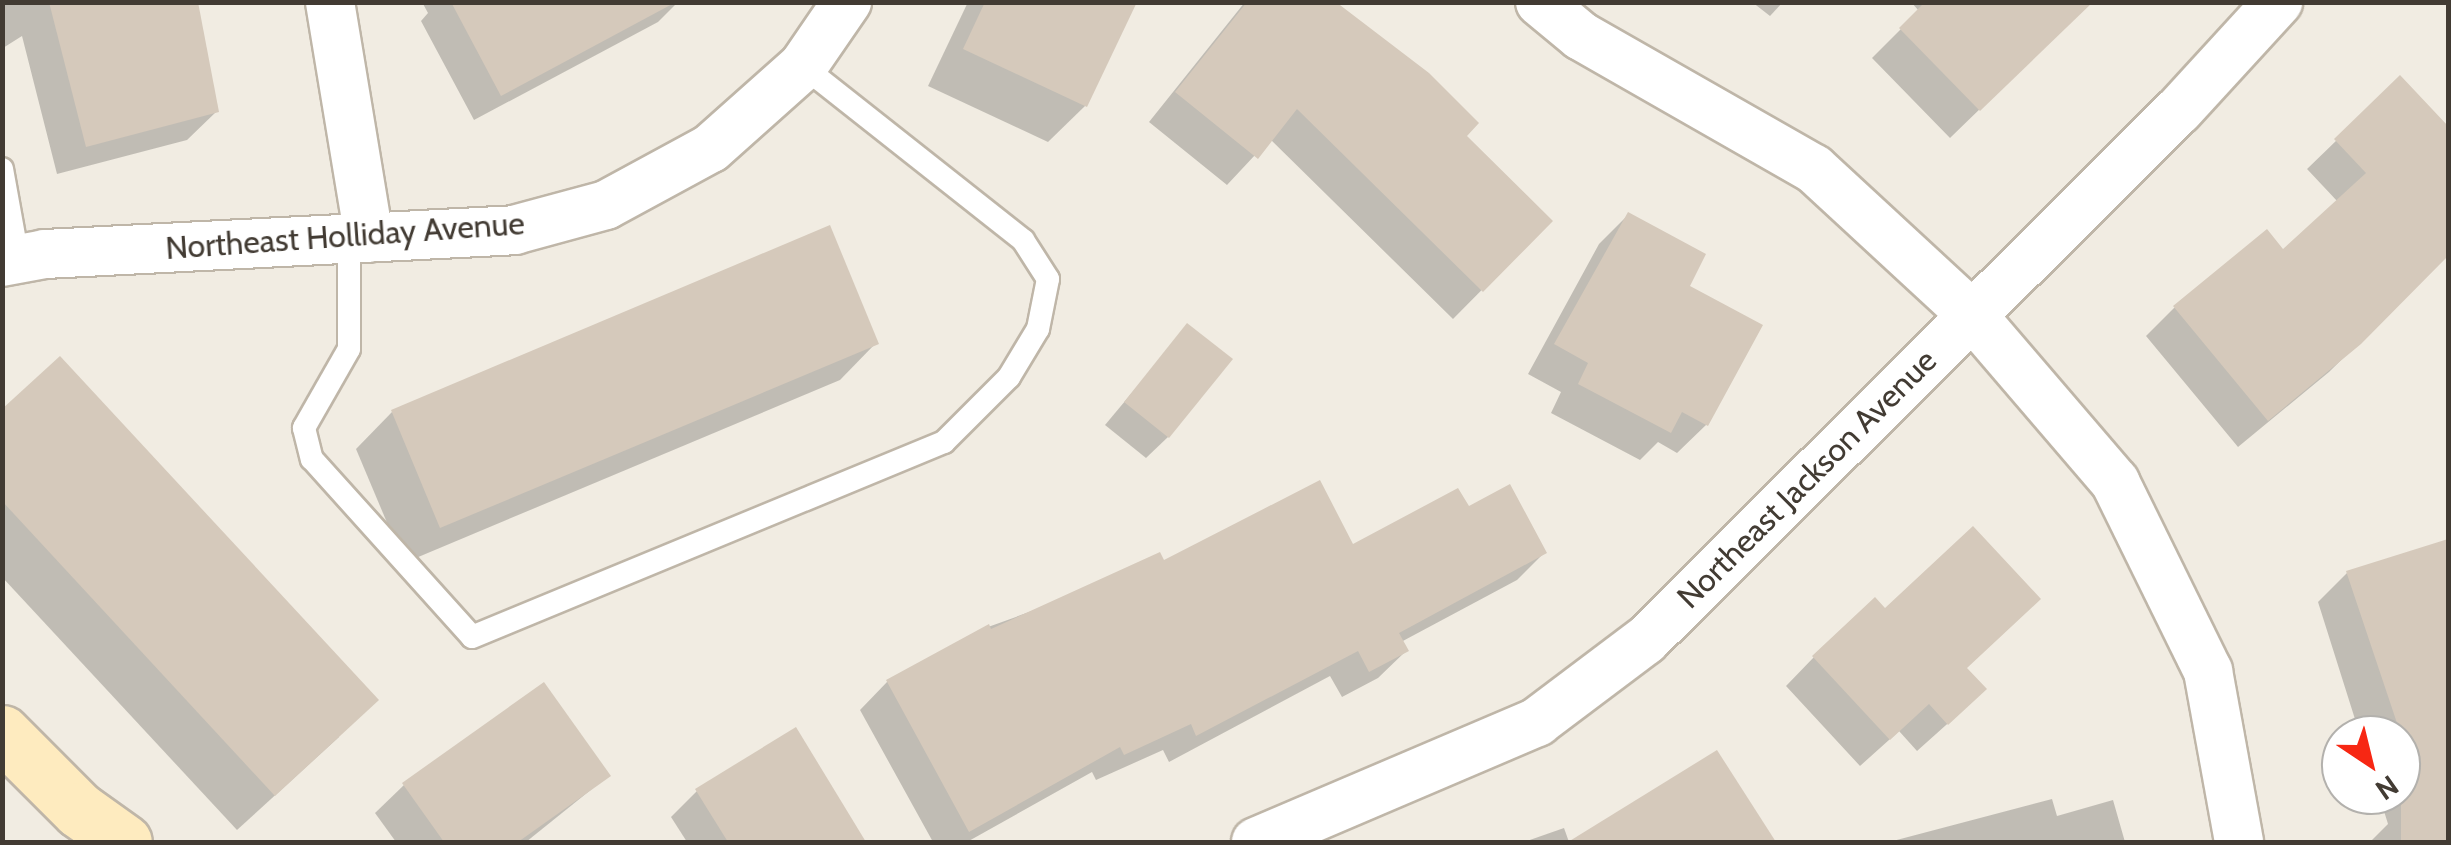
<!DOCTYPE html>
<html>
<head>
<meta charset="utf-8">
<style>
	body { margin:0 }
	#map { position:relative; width:2451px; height:845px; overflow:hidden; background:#f1ece2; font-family:Cabin,sans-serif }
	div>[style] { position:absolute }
	.shadow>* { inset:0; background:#0003 }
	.building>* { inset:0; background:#d5c9bb }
	.roads { filter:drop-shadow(2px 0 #bfb6a8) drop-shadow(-2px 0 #bfb6a8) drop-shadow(0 2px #bfb6a8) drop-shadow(0 -2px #bfb6a8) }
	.lane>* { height:22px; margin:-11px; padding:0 11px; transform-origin:11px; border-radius:11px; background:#fff }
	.street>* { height:48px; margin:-24px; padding:0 24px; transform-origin:24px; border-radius:24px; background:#fff }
	.secondary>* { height:55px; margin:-27.5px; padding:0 27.5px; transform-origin:27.5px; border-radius:27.5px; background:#feebbf }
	span { translate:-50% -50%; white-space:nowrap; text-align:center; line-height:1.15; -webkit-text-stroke:9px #fff; paint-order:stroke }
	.street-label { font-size:32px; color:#423b33 }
	.frame { position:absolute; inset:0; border:5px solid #423b33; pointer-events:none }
	.north { position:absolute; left:2321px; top:715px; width:100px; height:100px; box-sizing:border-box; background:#fff; border:2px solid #b3b1ad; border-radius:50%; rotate:145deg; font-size:28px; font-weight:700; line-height:40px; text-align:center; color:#423b33 }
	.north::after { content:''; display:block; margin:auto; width:35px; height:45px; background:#f72713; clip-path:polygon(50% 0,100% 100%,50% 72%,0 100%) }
</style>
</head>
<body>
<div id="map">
	<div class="shadow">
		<div style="clip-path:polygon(2px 2px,196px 2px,216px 112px,187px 140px,57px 174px,22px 36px,3px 48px)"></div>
		<div style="clip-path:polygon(422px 2px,678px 2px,658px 22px,474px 120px,421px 21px,428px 13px)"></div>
		<div style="clip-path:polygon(968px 2px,1134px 2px,1085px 106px,1048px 142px,928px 86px)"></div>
		<div style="clip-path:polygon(1245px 2px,1334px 2px,1550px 221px,1453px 319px,1270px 139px,1227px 185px,1149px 122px)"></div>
		<div style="clip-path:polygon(1752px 2px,1783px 2px,1770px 16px)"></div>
		<div style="clip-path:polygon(1911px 2px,2068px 2px,2047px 44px,1950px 138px,1872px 58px,1919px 11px)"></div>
		<div style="clip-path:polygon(2400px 79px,2448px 129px,2433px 144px,2448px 160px,2448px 255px,2329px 372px,2238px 447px,2146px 336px,2174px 308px,2283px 253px,2338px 202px,2307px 169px)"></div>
		<div style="clip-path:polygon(1628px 215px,1686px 287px,1706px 425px,1677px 453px,1658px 442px,1640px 460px,1551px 413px,1561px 392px,1528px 374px,1599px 244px)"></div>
		<div style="clip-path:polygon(1187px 327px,1168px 437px,1146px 458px,1105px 425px)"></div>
		<div style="clip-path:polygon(876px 343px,840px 380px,404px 563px,356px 449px,392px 412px)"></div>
		<div style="clip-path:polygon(2px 413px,339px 737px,237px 830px,2px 577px)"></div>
		<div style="clip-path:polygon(1468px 509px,1544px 553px,1517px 580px,1401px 642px,1406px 651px,1378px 678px,1342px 697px,1330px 676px,1169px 762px,1163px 750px,1096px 780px,1092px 772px,967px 842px,933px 842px,860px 710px,887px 682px,988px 627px,1162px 564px,1352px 547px)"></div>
		<div style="clip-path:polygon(2448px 541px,2448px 842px,2370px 842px,2388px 824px,2379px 795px,2401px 795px,2401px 735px,2360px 735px,2318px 602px,2347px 573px)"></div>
		<div style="clip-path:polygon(1885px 612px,1964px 669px,1955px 717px,1917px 751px,1899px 731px,1860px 766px,1786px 686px,1814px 657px)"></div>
		<div style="clip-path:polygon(795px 731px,863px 842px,687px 842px,671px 817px,697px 791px)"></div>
		<div style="clip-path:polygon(1717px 753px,1773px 842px,1573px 842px)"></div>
		<div style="clip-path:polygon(608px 776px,526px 842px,396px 842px,375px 813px,404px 785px)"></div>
		<div style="clip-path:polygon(2052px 799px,2057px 816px,2113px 800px,2125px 842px,1889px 842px)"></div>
		<div style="clip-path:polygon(1564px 828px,1569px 842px,1524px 842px)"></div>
	</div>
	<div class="building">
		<div style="clip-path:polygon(49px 2px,198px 2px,219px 112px,86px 147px)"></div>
		<div style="clip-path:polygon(451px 2px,676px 2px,501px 96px)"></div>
		<div style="clip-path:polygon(985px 2px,1137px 2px,1087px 107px,963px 49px)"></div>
		<div style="clip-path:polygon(1247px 2px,1336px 2px,1429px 73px,1479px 123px,1467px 136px,1553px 221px,1483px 292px,1297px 109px,1258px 159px,1175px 92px)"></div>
		<div style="clip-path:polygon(1925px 2px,2093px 2px,1980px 111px,1899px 28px)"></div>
		<div style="clip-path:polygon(2400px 75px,2448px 126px,2448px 256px,2361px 344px,2268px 421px,2173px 306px,2267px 229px,2283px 249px,2366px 173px,2334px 139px)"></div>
		<div style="clip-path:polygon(1628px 212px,1706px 254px,1690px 286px,1763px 325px,1708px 426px,1682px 412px,1671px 433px,1578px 384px,1588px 363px,1554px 344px)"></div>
		<div style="clip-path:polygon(830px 225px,879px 344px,440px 528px,391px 410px)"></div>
		<div style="clip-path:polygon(1187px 323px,1233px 359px,1169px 438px,1124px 402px)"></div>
		<div style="clip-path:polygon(60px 356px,379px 700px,275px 796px,2px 501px,2px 409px)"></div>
		<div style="clip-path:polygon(1320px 480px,1353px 544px,1458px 488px,1469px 506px,1510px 484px,1547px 553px,1399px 633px,1409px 651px,1369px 672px,1358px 651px,1196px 736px,1191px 724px,1124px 755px,1120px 747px,969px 832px,886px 680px,989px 624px,991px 629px,1160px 552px,1164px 560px)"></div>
		<div style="clip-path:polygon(1973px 526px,2041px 599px,1967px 668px,1987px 689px,1948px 725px,1929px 704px,1890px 740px,1812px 656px,1875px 597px,1885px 608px)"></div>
		<div style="clip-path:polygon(2448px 539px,2448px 842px,2401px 842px,2401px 735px,2346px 571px)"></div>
		<div style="clip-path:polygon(544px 682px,611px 776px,518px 842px,444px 842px,402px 783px)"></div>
		<div style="clip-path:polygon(796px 727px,866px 842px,728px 842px,695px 789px)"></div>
		<div style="clip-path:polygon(1717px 750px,1776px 842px,1568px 842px)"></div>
	</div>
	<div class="roads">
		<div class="lane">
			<div style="left:2px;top:169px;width:90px;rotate:79.8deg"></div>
			<div style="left:349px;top:239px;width:110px;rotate:90deg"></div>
			<div style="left:349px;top:349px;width:91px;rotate:119.7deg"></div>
			<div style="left:304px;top:428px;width:32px;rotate:76deg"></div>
			<div style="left:312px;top:459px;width:239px;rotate:48deg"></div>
			<div style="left:472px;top:637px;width:511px;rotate:-22.45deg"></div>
			<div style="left:944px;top:442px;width:92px;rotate:-45deg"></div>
			<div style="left:1009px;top:377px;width:56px;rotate:-58.9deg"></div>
			<div style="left:1038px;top:329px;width:51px;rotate:-78.7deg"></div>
			<div style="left:1048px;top:279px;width:46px;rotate:-122.7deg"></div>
			<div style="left:1023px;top:240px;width:280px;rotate:-141.7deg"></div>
		</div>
		<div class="street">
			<div style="left:330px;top:2px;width:239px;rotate:80.6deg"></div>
			<div style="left:1540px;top:2px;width:53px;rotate:39.7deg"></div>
			<div style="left:1581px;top:36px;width:268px;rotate:29.7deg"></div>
			<div style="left:1814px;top:169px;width:215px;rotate:42.7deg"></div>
			<div style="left:1972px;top:315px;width:220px;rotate:49.4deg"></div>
			<div style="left:2115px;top:482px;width:211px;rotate:63.8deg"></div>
			<div style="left:2208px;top:671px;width:174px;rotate:79.7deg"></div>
			<div style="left:2px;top:262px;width:44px;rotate:-10.5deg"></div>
			<div style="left:45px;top:254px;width:470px;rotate:-2.9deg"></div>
			<div style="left:514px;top:230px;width:95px;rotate:-15.2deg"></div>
			<div style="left:606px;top:205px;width:119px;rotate:-28.5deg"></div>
			<div style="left:711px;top:148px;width:123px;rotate:-41.7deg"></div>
			<div style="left:803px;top:66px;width:78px;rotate:-55.5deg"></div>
			<div style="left:1256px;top:842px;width:306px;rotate:-23.1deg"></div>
			<div style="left:1537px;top:722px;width:136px;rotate:-37deg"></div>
			<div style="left:1646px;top:640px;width:752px;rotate:-44.84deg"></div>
			<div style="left:2179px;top:110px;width:147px;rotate:-47.5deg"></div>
		</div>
		<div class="secondary">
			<div style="left:2px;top:733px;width:109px;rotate:45deg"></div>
			<div style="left:79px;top:810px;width:55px;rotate:35.4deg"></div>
		</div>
	</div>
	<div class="street-label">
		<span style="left:345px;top:236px;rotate:-4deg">Northeast Holliday Avenue</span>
		<span style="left:1807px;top:479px;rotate:-45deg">Northeast Jackson Avenue</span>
	</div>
	<div class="frame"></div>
	<div class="north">N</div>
</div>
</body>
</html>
